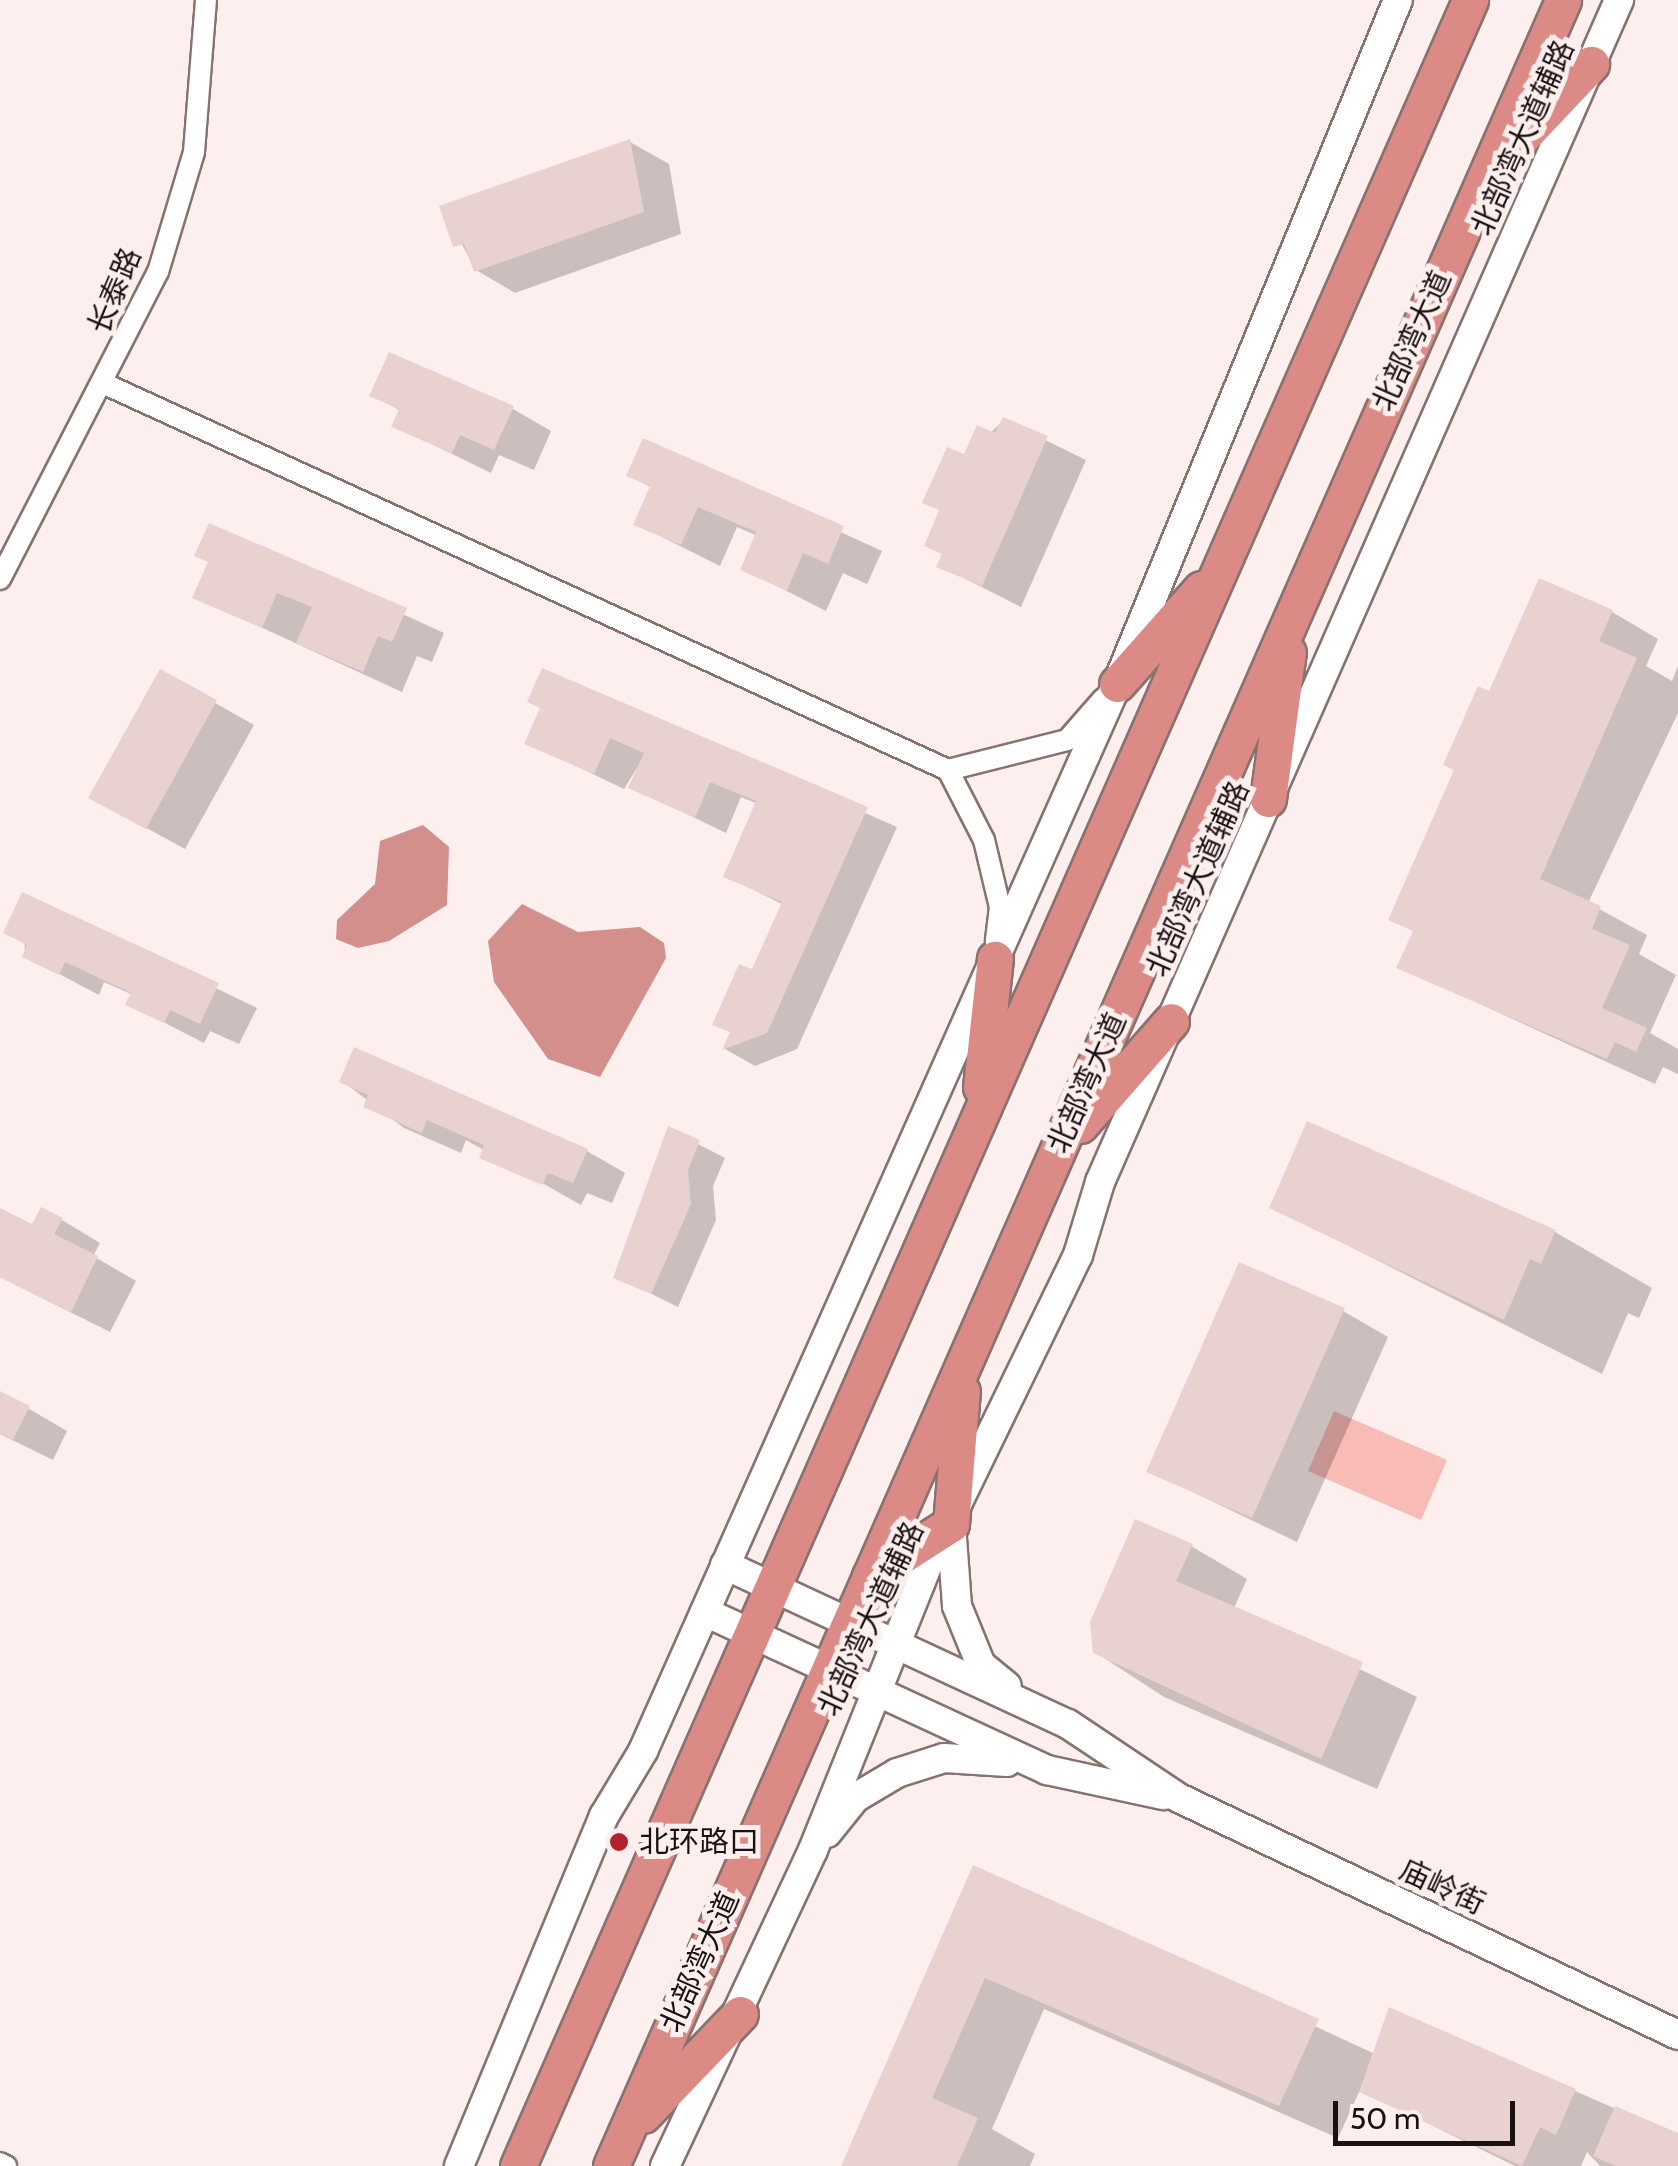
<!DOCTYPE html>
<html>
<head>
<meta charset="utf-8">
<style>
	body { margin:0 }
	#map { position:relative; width:1678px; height:2166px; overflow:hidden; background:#fdefed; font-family:Cabin,"Noto Sans SC",sans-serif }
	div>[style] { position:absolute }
	.green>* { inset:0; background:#f9bbb6 }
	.water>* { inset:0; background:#d38f8b }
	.shadow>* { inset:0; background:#0003 }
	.building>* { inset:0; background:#e9d1cf }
	.roads { filter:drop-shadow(2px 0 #877270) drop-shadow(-2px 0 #877270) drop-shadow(0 2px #877270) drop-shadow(0 -2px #877270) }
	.street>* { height:20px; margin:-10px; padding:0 10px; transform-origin:10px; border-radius:10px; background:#fff }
	.secondary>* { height:28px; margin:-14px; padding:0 14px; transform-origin:14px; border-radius:14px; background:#fff }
	.highway>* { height:35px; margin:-17.5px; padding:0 17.5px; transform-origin:17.5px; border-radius:17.5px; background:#db8a85 }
	.dots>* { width:28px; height:28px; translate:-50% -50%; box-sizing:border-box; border:5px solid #fdefed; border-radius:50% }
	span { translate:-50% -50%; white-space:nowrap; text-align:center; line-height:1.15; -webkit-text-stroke:10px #fdefed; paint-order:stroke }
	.street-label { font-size:30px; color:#1a1212 }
	.poi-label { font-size:30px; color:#1a1212 }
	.left { translate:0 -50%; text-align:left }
	.scale { position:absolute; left:1333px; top:2101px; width:182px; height:45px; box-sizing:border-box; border:5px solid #1a1212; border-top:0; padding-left:12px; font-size:30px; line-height:35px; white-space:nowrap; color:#1a1212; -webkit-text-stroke:8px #fdefed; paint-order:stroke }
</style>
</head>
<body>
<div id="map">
	<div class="green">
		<div style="clip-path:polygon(1334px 1411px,1447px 1460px,1421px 1520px,1308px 1471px)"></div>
	</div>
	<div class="water">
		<div style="clip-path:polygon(423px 825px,449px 847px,447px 905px,389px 941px,358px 948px,336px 939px,337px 920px,375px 884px,380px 841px)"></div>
		<div style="clip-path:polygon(522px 904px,578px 932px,640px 927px,664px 943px,666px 958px,600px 1077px,548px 1059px,494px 982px,488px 941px)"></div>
	</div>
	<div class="shadow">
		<div style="clip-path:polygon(630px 142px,669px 164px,681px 234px,515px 293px,476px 270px,442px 208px)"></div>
		<div style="clip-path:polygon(373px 395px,513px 409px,551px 431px,534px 470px,499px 455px,491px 473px,395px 426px,401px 411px)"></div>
		<div style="clip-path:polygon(1004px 420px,1086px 460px,1021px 607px,940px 566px,965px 457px)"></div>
		<div style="clip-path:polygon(644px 442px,882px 551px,867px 584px,843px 573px,826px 611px,743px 569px,758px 536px,737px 527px,720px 566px,636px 524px,652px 488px,629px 475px)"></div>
		<div style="clip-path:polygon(210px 526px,444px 633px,432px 662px,417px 656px,402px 692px,195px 597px,210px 563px)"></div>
		<div style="clip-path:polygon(1612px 612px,1658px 639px,1646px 666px,1672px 681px,1678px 666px,1678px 713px,1588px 903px,1647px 935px,1639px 954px,1676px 975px,1650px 1033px,1678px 1049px,1678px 1074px,1663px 1067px,1655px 1084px,1399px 967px,1415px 932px,1391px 919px,1490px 694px)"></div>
		<div style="clip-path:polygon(543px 671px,897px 827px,797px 1049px,755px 1066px,725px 1049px,732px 1033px,715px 1024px,754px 973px,784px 905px,726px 876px,758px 804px,741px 797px,726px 833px,631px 787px,645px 755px,624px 789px,528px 743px,543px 708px)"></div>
		<div style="clip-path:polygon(161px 672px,254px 725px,185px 849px,130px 819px)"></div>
		<div style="clip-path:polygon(23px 895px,257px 1008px,239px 1044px,210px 1031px,204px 1043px,128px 1004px,133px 995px,104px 982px,99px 995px,25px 956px)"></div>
		<div style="clip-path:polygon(342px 1081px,587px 1151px,625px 1173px,612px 1203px,587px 1193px,581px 1205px,466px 1140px,461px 1153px,404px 1128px)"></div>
		<div style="clip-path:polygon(669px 1129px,725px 1158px,713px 1186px,716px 1220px,678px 1307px,617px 1277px)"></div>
		<div style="clip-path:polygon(1272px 1207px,1555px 1232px,1652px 1288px,1639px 1318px,1628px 1313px,1602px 1374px)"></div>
		<div style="clip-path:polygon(0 1211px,34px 1227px,62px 1220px,100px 1243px,93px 1256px,136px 1281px,110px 1332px,0 1277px)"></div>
		<div style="clip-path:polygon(1343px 1311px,1388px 1337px,1297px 1542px,1149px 1471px)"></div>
		<div style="clip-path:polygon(0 1392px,67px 1431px,53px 1460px,0 1434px)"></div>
		<div style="clip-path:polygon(1191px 1546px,1247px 1579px,1234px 1608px,1417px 1697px,1377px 1789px,1164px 1697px,1095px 1652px)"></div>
		<div style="clip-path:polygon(975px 1869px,1375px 2054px,1575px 2091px,1678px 2136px,1678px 2166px,1600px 2166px,1587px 2152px,1581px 2166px,1515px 2166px,1360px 2090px,1338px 2138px,1044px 2009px,992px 2129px,1035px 2154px,1030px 2166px,844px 2166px)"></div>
	</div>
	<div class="building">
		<div style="clip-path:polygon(630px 139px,644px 212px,474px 272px,464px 244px,453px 247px,439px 206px)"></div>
		<div style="clip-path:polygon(389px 352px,514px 406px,494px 450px,460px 435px,452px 453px,391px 427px,399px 409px,369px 396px)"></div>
		<div style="clip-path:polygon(1003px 417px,1048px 436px,982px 586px,936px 567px,942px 554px,924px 546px,939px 510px,922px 503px,947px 447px,964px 454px,977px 425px,995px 433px)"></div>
		<div style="clip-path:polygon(643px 438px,844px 526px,828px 564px,803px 553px,787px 591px,740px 570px,756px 532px,698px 507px,681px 545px,633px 525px,650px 486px,626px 476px)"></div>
		<div style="clip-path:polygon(209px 523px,407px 608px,392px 642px,378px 636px,363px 672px,296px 643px,312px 607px,277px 593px,262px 628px,192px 598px,208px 562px,194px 556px)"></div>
		<div style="clip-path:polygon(1539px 578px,1613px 610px,1599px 641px,1637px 658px,1540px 879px,1601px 906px,1592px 929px,1630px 945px,1602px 1008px,1647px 1028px,1636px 1052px,1615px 1042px,1607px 1059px,1396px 968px,1413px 931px,1388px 920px,1454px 770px,1443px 765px,1478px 686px,1489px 691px)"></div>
		<div style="clip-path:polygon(542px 668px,868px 807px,767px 1033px,722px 1050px,730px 1032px,712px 1025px,739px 964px,752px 969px,782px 902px,723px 877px,756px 801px,710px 782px,695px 818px,628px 788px,644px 753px,610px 738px,594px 774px,524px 744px,540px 708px,527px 702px)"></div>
		<div style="clip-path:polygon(160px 669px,217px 700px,146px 829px,88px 798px)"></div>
		<div style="clip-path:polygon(22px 892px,219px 983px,200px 1024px,170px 1010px,164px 1023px,125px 1005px,131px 993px,65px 962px,59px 975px,22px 957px,27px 945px,3px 933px)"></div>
		<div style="clip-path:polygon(354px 1047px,588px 1149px,573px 1183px,548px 1173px,542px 1185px,479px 1158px,484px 1145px,427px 1120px,422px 1133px,363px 1107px,368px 1095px,339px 1082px)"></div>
		<div style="clip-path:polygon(1307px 1121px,1556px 1230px,1541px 1264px,1530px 1259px,1504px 1320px,1269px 1208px)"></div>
		<div style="clip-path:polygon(668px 1126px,700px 1140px,688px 1170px,691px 1204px,651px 1294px,613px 1278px)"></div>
		<div style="clip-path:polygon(41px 1207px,63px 1218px,54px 1234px,98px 1256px,71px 1312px,0 1277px,0 1208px,32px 1224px)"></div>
		<div style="clip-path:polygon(1239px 1262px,1345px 1308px,1252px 1518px,1146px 1472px)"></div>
		<div style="clip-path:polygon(0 1391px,30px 1406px,13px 1440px,0 1433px)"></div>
		<div style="clip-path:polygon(1135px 1519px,1193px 1544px,1176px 1581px,1363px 1662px,1321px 1759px,1093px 1653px,1090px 1622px)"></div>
		<div style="clip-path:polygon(973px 1865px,1319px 2019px,1279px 2106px,985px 1978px,932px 2098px,978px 2118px,957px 2166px,841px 2166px)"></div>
		<div style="clip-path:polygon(1389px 2007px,1576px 2089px,1556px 2135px,1540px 2127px,1522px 2166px,1359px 2092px)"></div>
		<div style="clip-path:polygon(1615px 2106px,1678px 2133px,1678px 2166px,1616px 2166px,1593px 2156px)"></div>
	</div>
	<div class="roads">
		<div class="street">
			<div style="left:107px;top:385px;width:925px;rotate:24.6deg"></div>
			<div style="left:948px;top:770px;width:123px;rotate:-14.1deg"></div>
			<div style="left:1067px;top:740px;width:55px;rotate:-48.7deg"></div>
			<div style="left:0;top:579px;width:345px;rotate:-62.8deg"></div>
			<div style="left:158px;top:272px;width:125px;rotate:-73.3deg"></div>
			<div style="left:194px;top:152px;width:152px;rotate:-85.5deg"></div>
			<div style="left:948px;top:770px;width:79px;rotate:62.8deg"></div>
			<div style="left:984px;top:840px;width:69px;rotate:76.6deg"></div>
			<div style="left:1000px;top:907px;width:35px;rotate:97deg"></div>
			<div style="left:0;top:2163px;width:7px;rotate:27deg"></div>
		</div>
		<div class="secondary">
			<div style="left:951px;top:1524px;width:82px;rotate:85.8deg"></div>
			<div style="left:957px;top:1606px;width:64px;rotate:67.9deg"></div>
			<div style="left:981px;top:1665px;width:33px;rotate:39deg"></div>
			<div style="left:725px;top:1565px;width:378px;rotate:24.9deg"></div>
			<div style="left:1068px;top:1724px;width:133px;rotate:33.7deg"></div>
			<div style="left:1179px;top:1798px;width:552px;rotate:25.41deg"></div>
			<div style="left:705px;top:1612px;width:377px;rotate:24.8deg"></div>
			<div style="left:1047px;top:1770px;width:119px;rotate:12.2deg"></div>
			<div style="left:827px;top:1833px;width:45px;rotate:-51.3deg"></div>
			<div style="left:855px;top:1798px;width:49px;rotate:-30.8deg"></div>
			<div style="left:897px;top:1773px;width:49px;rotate:-17.7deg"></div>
			<div style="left:944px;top:1758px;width:63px;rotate:3.6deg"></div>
			<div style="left:459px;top:2166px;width:379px;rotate:-67.5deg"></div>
			<div style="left:604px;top:1816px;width:76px;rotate:-59deg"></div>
			<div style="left:643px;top:1751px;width:1168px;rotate:-66.05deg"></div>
			<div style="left:1117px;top:684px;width:739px;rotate:-67.67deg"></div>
			<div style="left:665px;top:2166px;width:349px;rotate:-64.9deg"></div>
			<div style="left:813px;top:1850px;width:308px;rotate:-68.1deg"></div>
			<div style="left:928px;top:1564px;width:343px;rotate:-64.1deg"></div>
			<div style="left:1078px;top:1255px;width:76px;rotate:-73.2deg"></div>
			<div style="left:1100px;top:1182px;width:1291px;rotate:-66.29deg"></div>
		</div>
		<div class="highway">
			<div style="left:1504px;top:156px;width:127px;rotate:-46.6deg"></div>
			<div style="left:1117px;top:684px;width:127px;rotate:-48.5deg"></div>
			<div style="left:1268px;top:799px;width:148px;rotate:-82.3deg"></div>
			<div style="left:981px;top:1087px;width:129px;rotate:-83.8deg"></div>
			<div style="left:1080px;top:1125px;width:138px;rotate:-48.8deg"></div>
			<div style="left:870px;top:1576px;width:96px;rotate:-32.7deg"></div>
			<div style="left:951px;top:1524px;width:133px;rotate:-85.3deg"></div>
			<div style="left:643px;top:2115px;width:140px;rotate:-46.2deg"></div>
			<div style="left:518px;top:2166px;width:2366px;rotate:-66.27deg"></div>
			<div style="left:611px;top:2166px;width:2366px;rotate:-66.27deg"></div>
		</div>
	</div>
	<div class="dots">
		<div style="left:619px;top:1842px;background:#b3222c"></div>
	</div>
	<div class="street-label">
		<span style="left:1523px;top:138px;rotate:-66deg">北部湾大道辅路</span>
		<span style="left:115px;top:291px;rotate:-67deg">长泰路</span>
		<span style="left:1412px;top:341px;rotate:-66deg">北部湾大道</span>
		<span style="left:1198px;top:879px;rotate:-66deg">北部湾大道辅路</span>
		<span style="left:1087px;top:1083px;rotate:-66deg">北部湾大道</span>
		<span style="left:871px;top:1619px;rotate:-65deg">北部湾大道辅路</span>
		<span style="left:1442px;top:1887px;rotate:25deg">庙岭街</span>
		<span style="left:700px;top:1962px;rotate:-66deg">北部湾大道</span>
	</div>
	<div class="poi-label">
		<span class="left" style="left:639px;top:1842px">北环路口</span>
	</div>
	<div class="scale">50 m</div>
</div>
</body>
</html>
